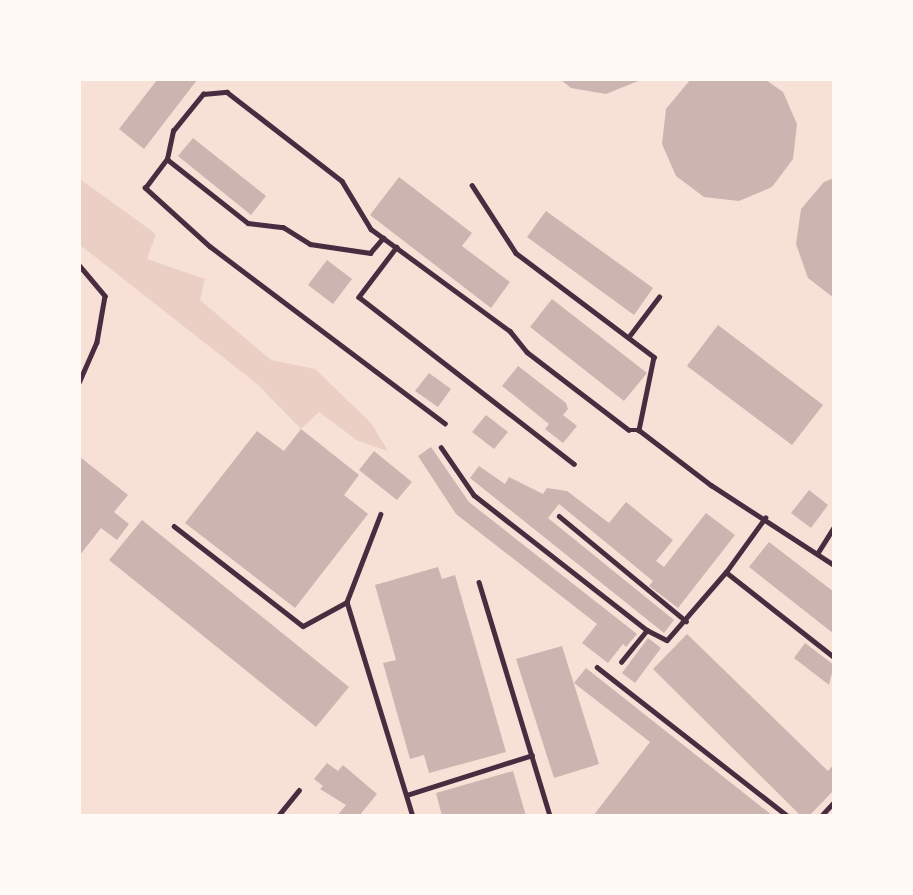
<!DOCTYPE html>
<html>
<head>
<meta charset="utf-8">
<style>
	body { margin:0 }
	#map { position:relative; width:913px; height:895px; overflow:hidden; background:#f7e1d7; font-family:Lora,serif }
	div>[style] { position:absolute }
	.green>* { inset:0; background:#ebcfc5 }
	.building>* { inset:0; background:#ccb4b1 }
	.service>* { height:4.5px; margin:-2.25px; padding:0 2.25px; transform-origin:2.25px; border-radius:2.25px; background:#4a2c40 }
	span { translate:-50% -50%; white-space:nowrap; text-align:center; line-height:1.15; -webkit-text-stroke:4.5px #fffaf5; paint-order:stroke }
	.frame { position:absolute; inset:0; border:81px solid #fffaf5; pointer-events:none }
</style>
</head>
<body>
<div id="map">
	<div class="green">
		<div style="clip-path:polygon(80px 179px,156px 234px,147px 259px,205px 279px,200px 300px,271px 360px,315px 369px,371px 423px,388px 451px,358px 441px,319px 412px,301px 429px,256px 383px,80px 245px)"></div>
	</div>
	<div class="building">
		<div style="clip-path:polygon(157px 80px,197px 80px,144px 149px,119px 129px)"></div>
		<div style="clip-path:polygon(561px 80px,641px 80px,606px 94px,571px 88px)"></div>
		<div style="clip-path:polygon(690px 80px,766px 80px,783px 92px,797px 124px,793px 159px,772px 187px,739px 201px,704px 197px,676px 176px,662px 144px,666px 109px)"></div>
		<div style="clip-path:polygon(193px 138px,266px 196px,251px 215px,178px 156px)"></div>
		<div style="clip-path:polygon(399px 177px,472px 233px,462px 246px,510px 282px,491px 308px,370px 215px)"></div>
		<div style="clip-path:polygon(834px 178px,834px 298px,808px 278px,796px 244px,801px 209px,824px 182px)"></div>
		<div style="clip-path:polygon(546px 211px,653px 288px,634px 315px,527px 237px)"></div>
		<div style="clip-path:polygon(327px 260px,352px 279px,333px 304px,308px 285px)"></div>
		<div style="clip-path:polygon(552px 299px,647px 373px,624px 401px,530px 327px)"></div>
		<div style="clip-path:polygon(718px 325px,823px 405px,792px 445px,687px 366px)"></div>
		<div style="clip-path:polygon(518px 366px,566px 403px,568px 409px,563px 415px,577px 426px,563px 443px,545px 429px,549px 424px,502px 386px)"></div>
		<div style="clip-path:polygon(429px 373px,451px 389px,438px 407px,415px 391px)"></div>
		<div style="clip-path:polygon(486px 415px,508px 432px,494px 449px,472px 432px)"></div>
		<div style="clip-path:polygon(301px 429px,359px 475px,344px 495px,368px 514px,295px 608px,185px 523px,257px 431px,284px 451px)"></div>
		<div style="clip-path:polygon(431px 447px,469px 502px,637px 634px,626px 647px,623px 644px,608px 663px,582px 643px,597px 624px,456px 514px,418px 456px)"></div>
		<div style="clip-path:polygon(374px 451px,412px 482px,397px 500px,359px 470px)"></div>
		<div style="clip-path:polygon(80px 457px,128px 495px,114px 512px,129px 524px,117px 540px,101px 528px,80px 555px)"></div>
		<div style="clip-path:polygon(479px 466px,505px 484px,509px 477px,543px 494px,547px 488px,567px 491px,609px 523px,626px 502px,673px 540px,656px 561px,664px 567px,706px 513px,735px 535px,678px 608px,649px 586px,653px 581px,559px 504px,548px 518px,674px 620px,664px 633px,470px 478px)"></div>
		<div style="clip-path:polygon(809px 490px,828px 505px,811px 528px,791px 513px)"></div>
		<div style="clip-path:polygon(142px 520px,349px 687px,316px 727px,109px 560px)"></div>
		<div style="clip-path:polygon(769px 542px,834px 592px,834px 634px,749px 567px)"></div>
		<div style="clip-path:polygon(438px 567px,442px 579px,455px 575px,506px 752px,429px 773px,424px 755px,410px 759px,383px 663px,396px 660px,375px 585px)"></div>
		<div style="clip-path:polygon(687px 634px,828px 771px,834px 764px,834px 790px,809px 816px,801px 816px,653px 669px)"></div>
		<div style="clip-path:polygon(648px 638px,661px 648px,635px 683px,622px 673px)"></div>
		<div style="clip-path:polygon(805px 643px,834px 665px,829px 685px,794px 658px)"></div>
		<div style="clip-path:polygon(562px 646px,599px 764px,554px 778px,516px 659px)"></div>
		<div style="clip-path:polygon(586px 668px,773px 816px,593px 816px,650px 742px,574px 683px)"></div>
		<div style="clip-path:polygon(327px 763px,338px 771px,343px 765px,377px 794px,359px 816px,337px 816px,346px 805px,320px 789px,323px 786px,314px 779px)"></div>
		<div style="clip-path:polygon(513px 771px,526px 816px,442px 816px,436px 793px)"></div>
	</div>
	<div class="service">
		<div style="left:167px;top:159px;width:103px;rotate:38.3deg"></div>
		<div style="left:248px;top:223px;width:35px;rotate:7deg"></div>
		<div style="left:283px;top:227px;width:32px;rotate:32deg"></div>
		<div style="left:310px;top:244px;width:61px;rotate:8.5deg"></div>
		<div style="left:370px;top:253px;width:20px;rotate:-49deg"></div>
		<div style="left:472px;top:185px;width:81px;rotate:57.1deg"></div>
		<div style="left:516px;top:253px;width:173px;rotate:37deg"></div>
		<div style="left:654px;top:357px;width:75px;rotate:101.6deg"></div>
		<div style="left:397px;top:247px;width:63px;rotate:127.2deg"></div>
		<div style="left:359px;top:297px;width:272px;rotate:37.8deg"></div>
		<div style="left:80px;top:266px;width:39px;rotate:50deg"></div>
		<div style="left:105px;top:296px;width:47px;rotate:99.9deg"></div>
		<div style="left:97px;top:342px;width:43px;rotate:113.6deg"></div>
		<div style="left:630px;top:335px;width:48px;rotate:-52.7deg"></div>
		<div style="left:445px;top:424px;width:294px;rotate:-143deg"></div>
		<div style="left:210px;top:247px;width:88px;rotate:-137.8deg"></div>
		<div style="left:145px;top:188px;width:36px;rotate:-53deg"></div>
		<div style="left:167px;top:159px;width:29px;rotate:-78deg"></div>
		<div style="left:173px;top:131px;width:48px;rotate:-51deg"></div>
		<div style="left:203px;top:94px;width:24px;rotate:-5deg"></div>
		<div style="left:227px;top:92px;width:145px;rotate:37.7deg"></div>
		<div style="left:342px;top:181px;width:56px;rotate:58.9deg"></div>
		<div style="left:371px;top:229px;width:172px;rotate:36.3deg"></div>
		<div style="left:510px;top:331px;width:27px;rotate:51deg"></div>
		<div style="left:527px;top:352px;width:128px;rotate:37.4deg"></div>
		<div style="left:629px;top:430px;width:10px"></div>
		<div style="left:639px;top:430px;width:91px;rotate:37.4deg"></div>
		<div style="left:711px;top:485px;width:147px;rotate:33deg"></div>
		<div style="left:441px;top:447px;width:58px;rotate:55.5deg"></div>
		<div style="left:474px;top:495px;width:219px;rotate:38deg"></div>
		<div style="left:647px;top:630px;width:22px;rotate:27deg"></div>
		<div style="left:667px;top:640px;width:90px;rotate:-49.1deg"></div>
		<div style="left:726px;top:572px;width:67px;rotate:-54.2deg"></div>
		<div style="left:381px;top:514px;width:94px;rotate:111.1deg"></div>
		<div style="left:347px;top:602px;width:224px;rotate:72.9deg"></div>
		<div style="left:559px;top:516px;width:165px;rotate:39.6deg"></div>
		<div style="left:174px;top:526px;width:163px;rotate:37.8deg"></div>
		<div style="left:303px;top:626px;width:50px;rotate:-28.6deg"></div>
		<div style="left:817px;top:554px;width:32px;rotate:-58deg"></div>
		<div style="left:726px;top:572px;width:137px;rotate:38.2deg"></div>
		<div style="left:479px;top:582px;width:245px;rotate:73.1deg"></div>
		<div style="left:621px;top:662px;width:41px;rotate:-50.9deg"></div>
		<div style="left:597px;top:667px;width:242px;rotate:38deg"></div>
		<div style="left:407px;top:795px;width:131px;rotate:-17.7deg"></div>
		<div style="left:278px;top:816px;width:33px;rotate:-51deg"></div>
		<div style="left:821px;top:816px;width:19px;rotate:-47deg"></div>
	</div>
	<div class="frame"></div>
</div>
</body>
</html>
